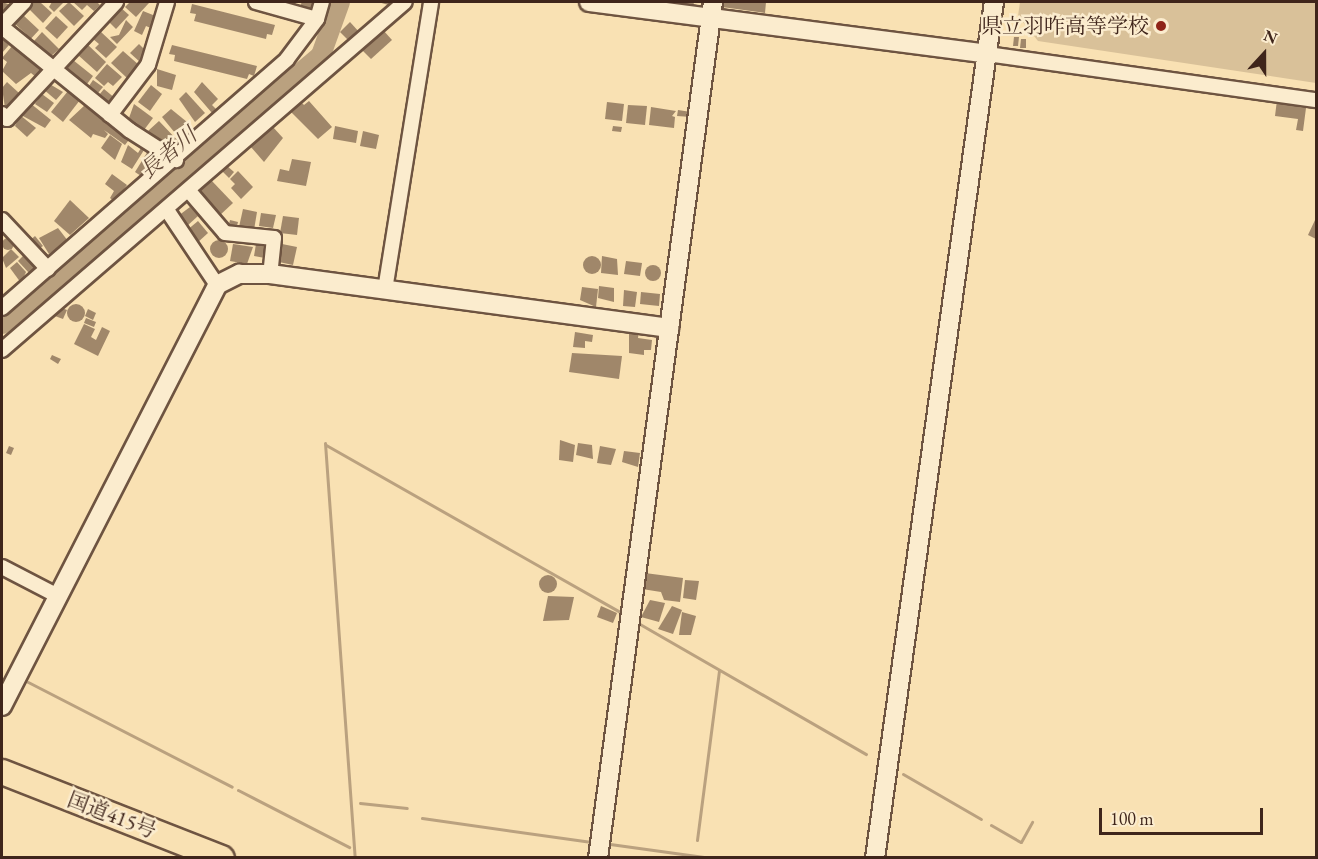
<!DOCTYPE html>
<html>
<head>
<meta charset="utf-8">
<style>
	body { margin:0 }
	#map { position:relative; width:1318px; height:859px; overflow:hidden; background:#f9e1b3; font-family:"EB Garamond","Noto Serif JP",serif }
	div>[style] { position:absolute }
	.green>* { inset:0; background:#d9c199 }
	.stream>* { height:3px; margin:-1.5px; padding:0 1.5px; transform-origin:1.5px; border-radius:1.5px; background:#baa17f }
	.river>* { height:20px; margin:-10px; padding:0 10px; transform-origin:10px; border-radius:10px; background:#baa17f }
	.building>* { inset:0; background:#a0876a }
	.round { border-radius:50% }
	.roads { filter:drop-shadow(2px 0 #6e5441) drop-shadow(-2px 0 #6e5441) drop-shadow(0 2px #6e5441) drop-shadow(0 -2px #6e5441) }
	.street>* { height:14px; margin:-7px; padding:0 7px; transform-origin:7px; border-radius:7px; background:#fbecce }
	.secondary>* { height:18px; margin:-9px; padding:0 9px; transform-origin:9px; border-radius:9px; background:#fbecce }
	.highway>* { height:24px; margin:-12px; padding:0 12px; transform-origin:12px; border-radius:12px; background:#f9e1b3 }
	.dots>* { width:16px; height:16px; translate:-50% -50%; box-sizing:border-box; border:3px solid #fbecce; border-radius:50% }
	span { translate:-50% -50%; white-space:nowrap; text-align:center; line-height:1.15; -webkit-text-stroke:5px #fbecce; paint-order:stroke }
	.poi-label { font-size:21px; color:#3f251b }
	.right { translate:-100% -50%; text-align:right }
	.street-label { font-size:21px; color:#3f251b }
	.water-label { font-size:22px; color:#644a39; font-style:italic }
	.frame { position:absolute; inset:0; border:3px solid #3f251b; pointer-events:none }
	.north { position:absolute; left:1234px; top:24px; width:60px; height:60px; -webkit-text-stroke:4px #fbecce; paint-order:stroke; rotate:21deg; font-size:16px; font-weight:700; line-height:24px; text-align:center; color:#3f251b }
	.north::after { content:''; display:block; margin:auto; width:21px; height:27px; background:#3f251b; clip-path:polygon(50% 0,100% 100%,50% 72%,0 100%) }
	.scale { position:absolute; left:1099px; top:808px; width:164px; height:27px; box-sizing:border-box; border:3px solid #3f251b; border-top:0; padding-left:8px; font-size:18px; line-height:21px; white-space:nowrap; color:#3f251b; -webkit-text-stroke:4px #fbecce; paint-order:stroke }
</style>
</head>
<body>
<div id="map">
	<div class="green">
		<div style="clip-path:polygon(1020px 2px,1316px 2px,1316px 83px,1038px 41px,1018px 16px)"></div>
	</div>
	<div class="stream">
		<div style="left:152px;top:198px;width:11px;rotate:45deg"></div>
		<div style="left:325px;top:443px;width:416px;rotate:85.9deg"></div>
		<div style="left:326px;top:445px;width:342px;rotate:29.6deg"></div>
		<div style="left:638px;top:623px;width:263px;rotate:29.9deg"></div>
		<div style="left:28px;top:682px;width:229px;rotate:27.2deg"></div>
		<div style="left:903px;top:774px;width:90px;rotate:30deg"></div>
		<div style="left:238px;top:790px;width:125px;rotate:27.2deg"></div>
		<div style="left:360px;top:803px;width:47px;rotate:6.1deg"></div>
		<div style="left:422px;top:818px;width:171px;rotate:8.1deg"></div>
		<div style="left:991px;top:825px;width:34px;rotate:30deg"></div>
		<div style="left:1021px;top:842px;width:23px;rotate:-61deg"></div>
		<div style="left:697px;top:840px;width:171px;rotate:-82.6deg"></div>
		<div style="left:610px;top:844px;width:102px;rotate:7.9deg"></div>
	</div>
	<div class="river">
		<div style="left:2px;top:324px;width:417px;rotate:-40.1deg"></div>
		<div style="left:321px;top:55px;width:56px;rotate:-70.3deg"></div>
	</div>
	<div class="building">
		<div style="clip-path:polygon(2px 2px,14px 6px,5px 16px,2px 13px)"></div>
		<div style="clip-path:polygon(32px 2px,40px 2px,52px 13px,43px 23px,27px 7px)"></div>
		<div style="clip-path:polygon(52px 2px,64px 2px,54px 12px,49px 7px)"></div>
		<div style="clip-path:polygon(69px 2px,84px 16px,74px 26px,59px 11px)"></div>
		<div style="clip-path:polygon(73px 2px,97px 2px,100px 5px,94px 11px,87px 5px,82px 10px)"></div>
		<div style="clip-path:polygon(130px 2px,147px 2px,149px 3px,136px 17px,125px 7px)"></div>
		<div style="clip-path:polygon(302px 2px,313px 2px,311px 9px,300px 6px)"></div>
		<div style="clip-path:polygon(378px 2px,393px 2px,392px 6px)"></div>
		<div style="clip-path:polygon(667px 2px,694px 2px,693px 7px)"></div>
		<div style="clip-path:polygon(723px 2px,766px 2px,765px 13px,722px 7px)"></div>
		<div style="clip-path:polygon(192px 4px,275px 25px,272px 35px,267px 34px,266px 39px,194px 21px,196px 14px,190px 13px)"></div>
		<div style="clip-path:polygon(120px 7px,129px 15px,116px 29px,108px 21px)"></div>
		<div style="clip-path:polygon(143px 11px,158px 17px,153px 29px,146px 26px,142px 35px,134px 31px)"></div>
		<div style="clip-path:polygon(22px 14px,39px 30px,27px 43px,21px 39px,26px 34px,13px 22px)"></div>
		<div style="clip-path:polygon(56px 16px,68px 27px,57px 39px,45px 28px)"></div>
		<div style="clip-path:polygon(126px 20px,133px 27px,117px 44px,110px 37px,119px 35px)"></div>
		<div style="clip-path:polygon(350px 22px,360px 33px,350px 42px,340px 32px)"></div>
		<div style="clip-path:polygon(383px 30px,392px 40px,371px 59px,361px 49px)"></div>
		<div style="clip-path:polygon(100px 31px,117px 47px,106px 58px,95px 48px,99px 44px,93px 39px)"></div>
		<div style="clip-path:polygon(42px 32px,59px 49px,50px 57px,34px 41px)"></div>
		<div style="clip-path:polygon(2px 37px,9px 45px,2px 53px)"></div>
		<div style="clip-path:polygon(1014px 37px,1019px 37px,1018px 46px,1013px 46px)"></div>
		<div style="clip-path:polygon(1021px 39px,1026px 39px,1026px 48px,1020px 48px)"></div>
		<div style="clip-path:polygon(87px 44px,106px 62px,97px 72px,78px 55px)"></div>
		<div style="clip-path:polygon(139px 44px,148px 53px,140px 62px,130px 53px)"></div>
		<div style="clip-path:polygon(13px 45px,43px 72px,37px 78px,31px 73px,16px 84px,2px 71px,7px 62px,2px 58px)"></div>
		<div style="clip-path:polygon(172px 45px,257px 66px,254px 76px,249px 74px,247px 79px,174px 61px,175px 55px,169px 54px)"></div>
		<div style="clip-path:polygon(123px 51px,139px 65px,127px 78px,111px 63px)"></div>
		<div style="clip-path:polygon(73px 60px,93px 76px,84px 88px,66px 68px)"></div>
		<div style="clip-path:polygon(107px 64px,122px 77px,113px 86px,108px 82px,104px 86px,95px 78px)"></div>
		<div style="clip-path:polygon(157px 69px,176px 75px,172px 90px,157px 86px)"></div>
		<div style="clip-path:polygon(93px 80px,103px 87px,98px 93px,89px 86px)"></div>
		<div style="clip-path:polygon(7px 82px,19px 93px,5px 108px,2px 88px)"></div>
		<div style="clip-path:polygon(202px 82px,218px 99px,212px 105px,216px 109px,212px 113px,194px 92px)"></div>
		<div style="clip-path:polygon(48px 83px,63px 92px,56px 100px,43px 89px)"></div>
		<div style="clip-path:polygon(151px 85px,162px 94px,150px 111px,138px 102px)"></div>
		<div style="clip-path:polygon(104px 89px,116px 99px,109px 107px,99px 95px)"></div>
		<div style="clip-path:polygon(68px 91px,80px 100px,63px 122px,51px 112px)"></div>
		<div style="clip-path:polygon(186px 92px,205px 113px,195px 122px,179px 99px)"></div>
		<div style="clip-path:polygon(42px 94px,54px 103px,47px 112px,35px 104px)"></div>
		<div style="clip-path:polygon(1277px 100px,1300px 102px,1299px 107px,1306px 108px,1303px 131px,1296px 130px,1298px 119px,1275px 116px)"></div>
		<div style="clip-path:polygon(300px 101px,304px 105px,309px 101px,332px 127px,318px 139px,289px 110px)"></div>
		<div style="clip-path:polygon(607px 102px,624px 104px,622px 121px,605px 119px)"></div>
		<div style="clip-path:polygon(30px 103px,51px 120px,45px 128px,21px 115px)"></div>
		<div style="clip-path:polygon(134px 104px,153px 118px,144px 130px,129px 118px)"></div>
		<div style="clip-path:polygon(85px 105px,131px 137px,125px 145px,104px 130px,108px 134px,105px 138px,93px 134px,91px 138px,69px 120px)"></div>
		<div style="clip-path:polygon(628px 105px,647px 106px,645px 125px,626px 123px)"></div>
		<div style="clip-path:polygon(651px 107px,676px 111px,672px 116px,675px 117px,674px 128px,649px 125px)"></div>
		<div style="clip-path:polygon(171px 109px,187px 122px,175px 133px,162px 117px)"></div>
		<div style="clip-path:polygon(678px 110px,691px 112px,691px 117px,677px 116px)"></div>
		<div style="clip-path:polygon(20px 115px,36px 128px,27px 137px,15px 126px)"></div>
		<div style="clip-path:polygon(159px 121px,180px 143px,172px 150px,168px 145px,164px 149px,148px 131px)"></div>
		<div style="clip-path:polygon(272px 126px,283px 138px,264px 162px,250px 146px)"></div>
		<div style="clip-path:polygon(335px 126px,358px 131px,356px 143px,333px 139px)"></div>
		<div style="clip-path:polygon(613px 126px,622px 127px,621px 132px,612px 131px)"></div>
		<div style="clip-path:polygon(363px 131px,379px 135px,376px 149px,360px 146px)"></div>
		<div style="clip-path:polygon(110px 135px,122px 144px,115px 160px,101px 148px)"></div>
		<div style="clip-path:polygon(128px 145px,138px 153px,141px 148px,144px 150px,132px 169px,121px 162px)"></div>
		<div style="clip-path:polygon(148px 151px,166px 160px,147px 180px,135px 172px)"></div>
		<div style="clip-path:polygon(292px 159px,311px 162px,306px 186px,277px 181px,280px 169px,289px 171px)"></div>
		<div style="clip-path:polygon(226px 165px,234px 172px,229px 178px,221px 170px)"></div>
		<div style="clip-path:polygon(238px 171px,253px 187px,241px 199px,231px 188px,235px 184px,230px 179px)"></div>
		<div style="clip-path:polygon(112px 174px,127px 185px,120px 194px,124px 198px,117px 204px,110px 198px,114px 191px,105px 184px)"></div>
		<div style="clip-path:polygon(211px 180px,233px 203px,219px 216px,197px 192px)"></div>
		<div style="clip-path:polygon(70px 200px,89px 218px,70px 235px,54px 221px)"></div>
		<div style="clip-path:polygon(190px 207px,198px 216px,187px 226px,178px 216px)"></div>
		<div style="clip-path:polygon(243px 209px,257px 212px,254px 230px,239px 227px)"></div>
		<div style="clip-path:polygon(261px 213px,276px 215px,273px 228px,259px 226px)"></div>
		<div style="clip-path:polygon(283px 216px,299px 218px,297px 235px,280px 233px)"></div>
		<div style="clip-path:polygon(230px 220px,238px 222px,236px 230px,228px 228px)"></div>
		<div style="clip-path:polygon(1315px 220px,1316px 221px,1316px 239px,1308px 235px)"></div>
		<div style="clip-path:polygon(198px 221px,208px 233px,197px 243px,186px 231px)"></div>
		<div style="clip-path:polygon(58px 228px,68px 241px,49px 254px,39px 238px)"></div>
		<div style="clip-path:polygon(35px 236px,43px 246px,36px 251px,28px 242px)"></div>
		<div class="round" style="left:2px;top:238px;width:12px;height:12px"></div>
		<div class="round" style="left:210px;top:240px;width:18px;height:18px"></div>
		<div style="clip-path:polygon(233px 244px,253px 247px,247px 264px,230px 261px)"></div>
		<div style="clip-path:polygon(256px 244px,268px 246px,265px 258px,254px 256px)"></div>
		<div style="clip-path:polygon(282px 244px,297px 247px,293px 265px,279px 262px)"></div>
		<div style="clip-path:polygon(41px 248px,51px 258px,46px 262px,37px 252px)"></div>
		<div style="clip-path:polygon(11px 249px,19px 257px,6px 268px,2px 258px)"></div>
		<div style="clip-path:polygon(25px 254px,37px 266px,29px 273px,18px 261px)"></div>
		<div class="round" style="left:583px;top:256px;width:18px;height:18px"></div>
		<div style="clip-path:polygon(602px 256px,617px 259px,618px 275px,601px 273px)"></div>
		<div style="clip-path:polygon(626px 261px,642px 263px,640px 276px,624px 274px)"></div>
		<div style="clip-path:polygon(17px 262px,26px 272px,21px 283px,10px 268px)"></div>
		<div class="round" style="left:645px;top:265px;width:16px;height:16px"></div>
		<div style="clip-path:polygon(599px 286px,614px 288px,614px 302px,598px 298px)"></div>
		<div style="clip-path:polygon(582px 287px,598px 289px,596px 307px,580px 300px)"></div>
		<div style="clip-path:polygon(624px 290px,637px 292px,635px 307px,623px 306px)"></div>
		<div style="clip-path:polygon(641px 292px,660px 294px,659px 306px,640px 304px)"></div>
		<div class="round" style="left:67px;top:304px;width:18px;height:18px"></div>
		<div style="clip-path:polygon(62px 308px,67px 310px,63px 319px,55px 316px)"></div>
		<div style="clip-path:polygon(88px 309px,96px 313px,93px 320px,85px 316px)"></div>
		<div style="clip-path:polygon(86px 318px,96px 322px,94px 327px,84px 323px)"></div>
		<div style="clip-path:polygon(84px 324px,95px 329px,91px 337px,96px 340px,102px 327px,110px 331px,98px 356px,74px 344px)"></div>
		<div style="clip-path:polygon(629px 330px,639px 331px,638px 338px,652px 340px,651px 350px,644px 350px,644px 355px,629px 353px)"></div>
		<div style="clip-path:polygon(575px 332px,593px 335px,592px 342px,585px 341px,585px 348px,573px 347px)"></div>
		<div style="clip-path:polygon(572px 353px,622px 356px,619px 379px,569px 372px)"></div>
		<div style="clip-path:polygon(52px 355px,61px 359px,58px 364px,50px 359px)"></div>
		<div style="clip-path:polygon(560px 440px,575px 445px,573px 462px,559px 460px)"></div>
		<div style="clip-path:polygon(578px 443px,592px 445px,593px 459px,576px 455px)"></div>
		<div style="clip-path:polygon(9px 446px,14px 448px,11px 455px,6px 453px)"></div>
		<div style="clip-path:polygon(600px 446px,616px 449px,611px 465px,597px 463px)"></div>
		<div style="clip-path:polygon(624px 451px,640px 453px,638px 467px,622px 462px)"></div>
		<div style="clip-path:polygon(645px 573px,683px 578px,680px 602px,664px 600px,661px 592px,642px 589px)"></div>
		<div class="round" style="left:539px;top:575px;width:18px;height:18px"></div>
		<div style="clip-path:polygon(685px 580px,699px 581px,696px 600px,683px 598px)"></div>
		<div style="clip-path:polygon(548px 596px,574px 597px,569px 620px,543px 621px)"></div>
		<div style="clip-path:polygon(650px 600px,665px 603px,659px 622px,641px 617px)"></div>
		<div style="clip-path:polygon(601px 606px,617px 613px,613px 623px,597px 617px)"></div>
		<div style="clip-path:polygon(672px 606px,682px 610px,673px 634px,658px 629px)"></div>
		<div style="clip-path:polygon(682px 612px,696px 616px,691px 635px,679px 635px)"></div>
	</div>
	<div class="roads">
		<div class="street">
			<div style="left:256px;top:2px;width:63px;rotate:15.6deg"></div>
			<div style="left:2px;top:25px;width:32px;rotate:-46deg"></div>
			<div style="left:2px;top:27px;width:164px;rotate:39deg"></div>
			<div style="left:129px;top:130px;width:56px;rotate:32.6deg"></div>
			<div style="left:987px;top:54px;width:332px;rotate:8deg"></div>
			<div style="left:2px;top:114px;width:7px;rotate:45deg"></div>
			<div style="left:7px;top:119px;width:160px;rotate:-47deg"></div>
			<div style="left:110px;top:115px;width:63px;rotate:-52.8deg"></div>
			<div style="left:148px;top:65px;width:66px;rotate:-73.2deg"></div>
			<div style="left:189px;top:191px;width:55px;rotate:49.4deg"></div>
			<div style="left:225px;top:233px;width:49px;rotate:5.8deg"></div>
			<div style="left:274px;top:238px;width:36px;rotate:96deg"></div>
			<div style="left:167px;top:210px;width:90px;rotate:56.3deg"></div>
			<div style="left:2px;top:220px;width:67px;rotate:46.8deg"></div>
			<div style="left:385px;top:290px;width:292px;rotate:-80.9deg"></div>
			<div style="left:2px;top:308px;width:378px;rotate:-41.1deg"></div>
			<div style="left:287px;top:59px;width:50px;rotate:-53.1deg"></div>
			<div style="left:317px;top:19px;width:18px;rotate:-74deg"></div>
			<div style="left:2px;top:350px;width:532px;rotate:-40.81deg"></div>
			<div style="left:2px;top:567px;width:63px;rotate:27.4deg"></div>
		</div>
		<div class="secondary">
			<div style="left:589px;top:2px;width:401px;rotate:7.4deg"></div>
			<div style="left:2px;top:706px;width:473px;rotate:-62.9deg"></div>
			<div style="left:217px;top:285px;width:25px;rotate:-27deg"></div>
			<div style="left:239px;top:274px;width:31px"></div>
			<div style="left:270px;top:274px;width:403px;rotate:7.7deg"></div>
			<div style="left:598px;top:858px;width:864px;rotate:-82.35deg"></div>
			<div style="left:875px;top:858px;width:864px;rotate:-82.09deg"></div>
		</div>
		<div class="highway">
			<div style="left:2px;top:772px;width:236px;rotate:21.4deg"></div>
		</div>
	</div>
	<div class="dots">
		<div style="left:1161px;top:26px;background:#8f2418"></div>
	</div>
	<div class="poi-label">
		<span class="right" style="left:1149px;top:26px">県立羽咋高等学校</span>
	</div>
	<div class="street-label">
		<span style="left:112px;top:815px;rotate:21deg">国道415号</span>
	</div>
	<div class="water-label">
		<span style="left:168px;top:153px;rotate:-40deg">長者川</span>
	</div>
	<div class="frame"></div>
	<div class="north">N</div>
	<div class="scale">100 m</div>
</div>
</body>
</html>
